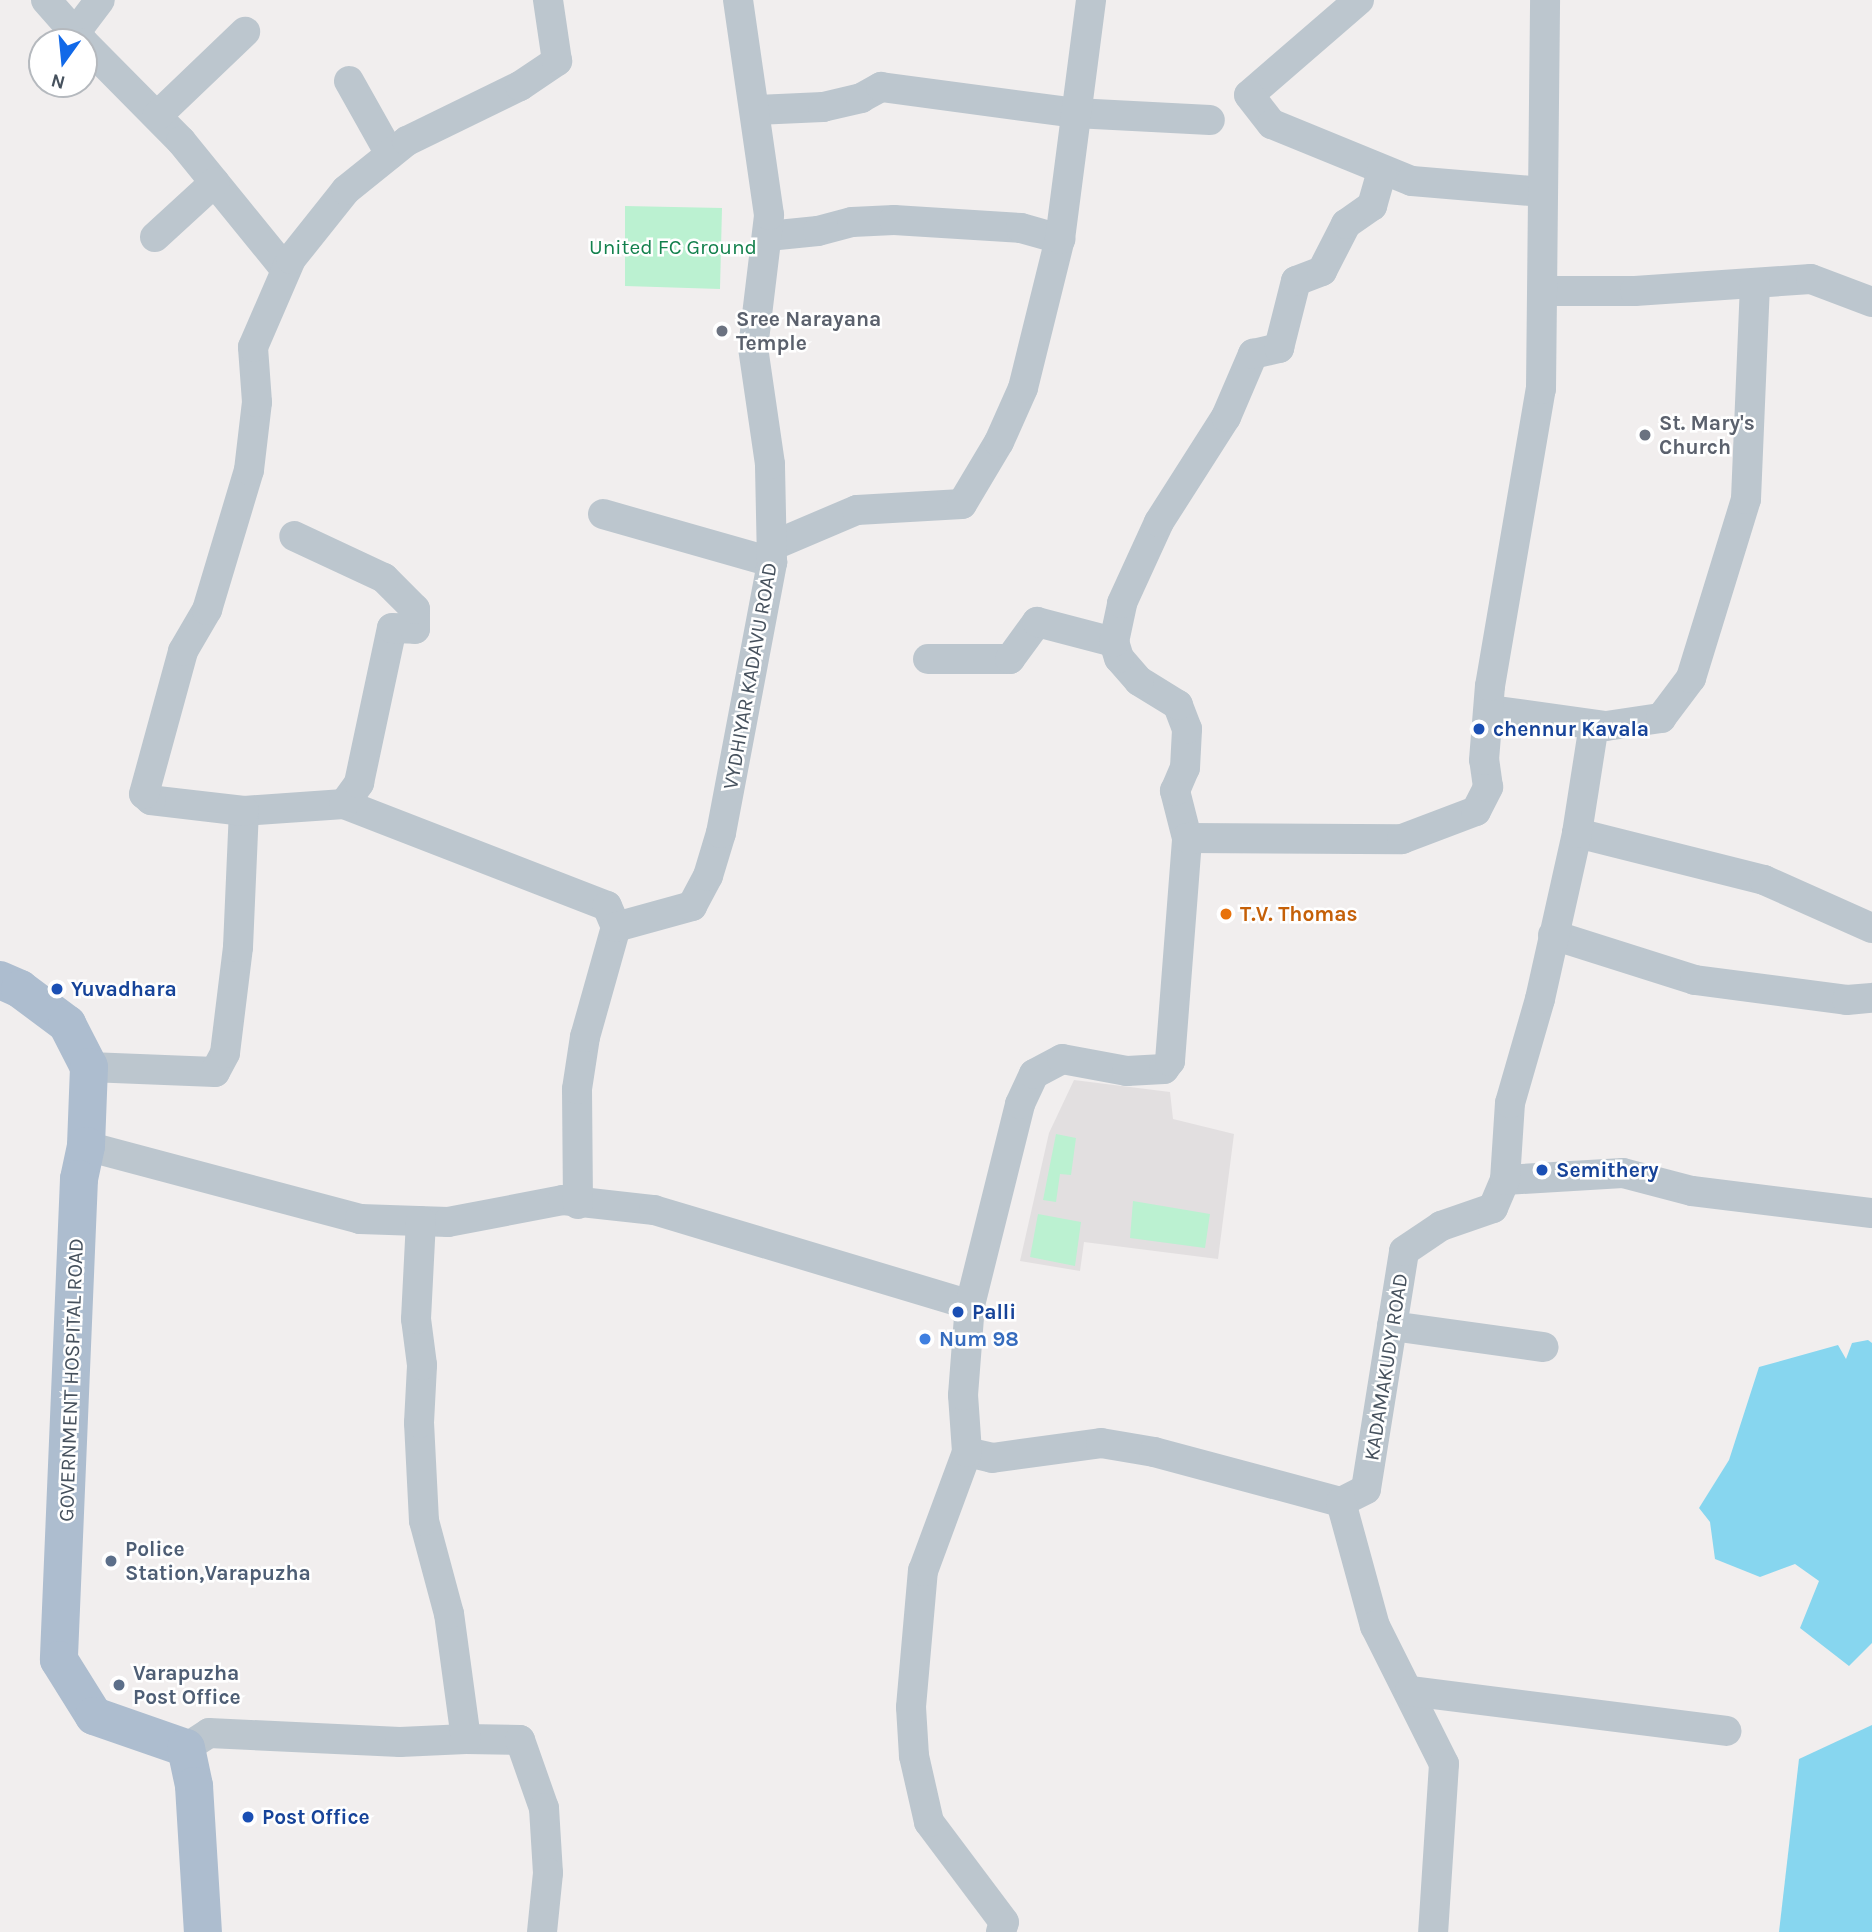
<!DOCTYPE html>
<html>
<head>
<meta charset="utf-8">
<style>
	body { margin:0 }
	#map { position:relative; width:1872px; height:1932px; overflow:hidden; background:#f1eeee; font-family:Karla,sans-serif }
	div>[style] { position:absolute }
	.education>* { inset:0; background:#e2dfe0 }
	.green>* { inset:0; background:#bbf1d1 }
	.water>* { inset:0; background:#87d6ef }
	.minor>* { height:30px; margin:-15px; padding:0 15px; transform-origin:15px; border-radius:15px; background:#bcc6ce }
	.major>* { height:38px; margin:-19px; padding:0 19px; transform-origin:19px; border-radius:19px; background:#adbdcf }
	.dots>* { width:19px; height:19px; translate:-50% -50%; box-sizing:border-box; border:4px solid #fff; border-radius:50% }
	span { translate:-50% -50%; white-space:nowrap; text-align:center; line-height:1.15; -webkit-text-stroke:5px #fff; paint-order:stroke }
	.park-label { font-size:21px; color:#13814d }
	.worship-label { font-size:21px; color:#5b616d; font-weight:700 }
	.left { translate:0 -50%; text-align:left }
	.street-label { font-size:21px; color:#46515d }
	.transit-label { font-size:21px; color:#164399; font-weight:700 }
	.food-label { font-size:21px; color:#c56008; font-weight:700 }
	.shop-label { font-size:21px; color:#366cbe; font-weight:700 }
	.service-label { font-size:21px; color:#4e5e75; font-weight:700 }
	.north { position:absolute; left:28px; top:28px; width:70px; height:70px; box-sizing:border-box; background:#fff; border:2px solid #b5b9be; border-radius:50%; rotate:195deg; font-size:19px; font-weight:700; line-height:28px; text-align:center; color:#46515d }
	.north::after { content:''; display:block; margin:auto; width:24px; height:32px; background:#1269e8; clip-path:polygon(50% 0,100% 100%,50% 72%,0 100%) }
</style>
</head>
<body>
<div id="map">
	<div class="education">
		<div style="clip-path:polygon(1074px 1080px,1170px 1092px,1173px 1119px,1234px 1134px,1218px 1259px,1084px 1242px,1080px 1271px,1020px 1261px,1049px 1133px)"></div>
	</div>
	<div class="green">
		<div style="clip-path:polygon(625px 206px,722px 208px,720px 289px,625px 286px)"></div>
		<div style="clip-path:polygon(1056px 1134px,1076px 1138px,1071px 1175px,1060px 1174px,1056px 1202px,1043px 1200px)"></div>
		<div style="clip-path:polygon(1133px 1201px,1210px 1214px,1205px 1248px,1130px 1238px)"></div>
		<div style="clip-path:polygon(1038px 1214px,1081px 1222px,1075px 1266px,1030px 1257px)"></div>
	</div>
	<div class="water">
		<div style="clip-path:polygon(1868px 1340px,1872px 1343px,1872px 1643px,1849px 1666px,1800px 1628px,1819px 1581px,1795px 1564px,1760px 1577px,1715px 1559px,1710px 1522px,1699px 1508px,1729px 1460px,1759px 1367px,1838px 1345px,1846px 1359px,1852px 1343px)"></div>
		<div style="clip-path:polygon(1872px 1725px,1872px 1932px,1779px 1932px,1799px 1759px)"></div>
	</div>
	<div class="minor">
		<div style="left:46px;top:0;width:56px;rotate:48.6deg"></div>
		<div style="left:1359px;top:0;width:145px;rotate:139.2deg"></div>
		<div style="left:1249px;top:95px;width:37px;rotate:52deg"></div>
		<div style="left:1272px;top:124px;width:151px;rotate:22.2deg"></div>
		<div style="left:1412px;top:181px;width:131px;rotate:4.8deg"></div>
		<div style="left:75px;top:33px;width:41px;rotate:-52.9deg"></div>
		<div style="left:84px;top:43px;width:138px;rotate:45.3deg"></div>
		<div style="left:181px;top:141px;width:166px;rotate:50.9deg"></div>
		<div style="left:349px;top:81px;width:84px;rotate:60.7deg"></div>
		<div style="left:755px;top:110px;width:68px;rotate:-2.5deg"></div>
		<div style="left:823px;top:107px;width:39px;rotate:-13deg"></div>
		<div style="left:861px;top:98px;width:23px;rotate:-29deg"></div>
		<div style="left:881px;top:87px;width:196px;rotate:7.6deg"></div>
		<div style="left:1075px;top:113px;width:135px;rotate:3deg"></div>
		<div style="left:157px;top:116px;width:122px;rotate:-43.7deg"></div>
		<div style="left:768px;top:236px;width:50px;rotate:-5.7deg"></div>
		<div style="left:818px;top:231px;width:35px;rotate:-15deg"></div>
		<div style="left:852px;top:222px;width:42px;rotate:-2.7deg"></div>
		<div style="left:894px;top:220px;width:127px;rotate:3.6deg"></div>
		<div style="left:1021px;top:228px;width:41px;rotate:15.8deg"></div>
		<div style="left:155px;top:237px;width:81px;rotate:-42.5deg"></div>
		<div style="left:1544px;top:291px;width:91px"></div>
		<div style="left:1635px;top:291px;width:176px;rotate:-3.9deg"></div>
		<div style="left:1811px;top:279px;width:65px;rotate:20.7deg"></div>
		<div style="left:603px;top:514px;width:176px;rotate:15.9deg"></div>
		<div style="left:772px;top:546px;width:92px;rotate:-23deg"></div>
		<div style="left:857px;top:510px;width:105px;rotate:-3.3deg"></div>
		<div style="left:962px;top:504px;width:72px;rotate:-59.2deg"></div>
		<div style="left:999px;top:442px;width:59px;rotate:-66deg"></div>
		<div style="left:1023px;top:388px;width:154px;rotate:-76.1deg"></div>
		<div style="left:1060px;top:239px;width:241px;rotate:-82.6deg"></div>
		<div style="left:928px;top:659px;width:82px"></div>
		<div style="left:1010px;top:659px;width:46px;rotate:-53.9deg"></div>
		<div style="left:1037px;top:622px;width:80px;rotate:14.6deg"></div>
		<div style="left:1490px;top:710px;width:117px;rotate:7.9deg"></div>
		<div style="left:1606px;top:726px;width:56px;rotate:-8.3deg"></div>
		<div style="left:1661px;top:718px;width:50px;rotate:-53.1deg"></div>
		<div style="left:1691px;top:678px;width:187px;rotate:-72.9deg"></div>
		<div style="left:1746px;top:499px;width:215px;rotate:-87.6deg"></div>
		<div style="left:344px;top:804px;width:282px;rotate:21.2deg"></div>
		<div style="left:607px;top:906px;width:23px;rotate:67deg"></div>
		<div style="left:244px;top:811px;width:100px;rotate:-4deg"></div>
		<div style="left:344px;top:804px;width:26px;rotate:-54deg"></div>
		<div style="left:359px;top:783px;width:158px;rotate:-78deg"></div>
		<div style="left:392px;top:628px;width:23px;rotate:2deg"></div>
		<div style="left:415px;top:629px;width:20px;rotate:-90deg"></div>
		<div style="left:415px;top:609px;width:44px;rotate:-135deg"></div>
		<div style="left:384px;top:578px;width:99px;rotate:-155deg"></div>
		<div style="left:1577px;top:833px;width:193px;rotate:14.1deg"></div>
		<div style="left:1764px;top:880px;width:118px;rotate:24deg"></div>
		<div style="left:1187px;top:838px;width:49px;rotate:-104.3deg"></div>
		<div style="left:1175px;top:791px;width:25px;rotate:-67deg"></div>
		<div style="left:1185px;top:768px;width:39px;rotate:-87deg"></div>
		<div style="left:1187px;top:729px;width:26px;rotate:-111deg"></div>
		<div style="left:1178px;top:705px;width:46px;rotate:-148.4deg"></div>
		<div style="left:1139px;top:681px;width:30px;rotate:-131deg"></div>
		<div style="left:1119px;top:658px;width:17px;rotate:-107deg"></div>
		<div style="left:1114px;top:642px;width:40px;rotate:-78deg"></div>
		<div style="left:1122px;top:603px;width:89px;rotate:-65.4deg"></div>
		<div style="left:1159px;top:522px;width:125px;rotate:-57.5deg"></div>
		<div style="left:1226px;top:417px;width:69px;rotate:-66.8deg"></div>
		<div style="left:1253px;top:354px;width:27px;rotate:-13deg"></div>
		<div style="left:1279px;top:348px;width:69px;rotate:-75.8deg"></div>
		<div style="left:1296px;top:281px;width:28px;rotate:-21deg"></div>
		<div style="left:1322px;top:271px;width:53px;rotate:-62.9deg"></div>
		<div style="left:1346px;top:224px;width:32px;rotate:-35deg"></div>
		<div style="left:1372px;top:206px;width:36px;rotate:-74deg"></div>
		<div style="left:1553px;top:935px;width:149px;rotate:17.6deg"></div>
		<div style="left:1695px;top:980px;width:153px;rotate:7.5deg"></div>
		<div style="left:1847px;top:1000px;width:25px;rotate:-5deg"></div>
		<div style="left:89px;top:1067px;width:126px;rotate:2.3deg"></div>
		<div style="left:215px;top:1072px;width:21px;rotate:-62deg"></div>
		<div style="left:225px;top:1053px;width:107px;rotate:-83deg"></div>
		<div style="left:238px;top:947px;width:136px;rotate:-87.5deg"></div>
		<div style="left:244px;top:811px;width:94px;rotate:-173.3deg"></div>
		<div style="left:151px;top:800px;width:9px;rotate:-139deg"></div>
		<div style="left:144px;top:794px;width:148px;rotate:-74.7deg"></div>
		<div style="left:183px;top:651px;width:48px;rotate:-59.7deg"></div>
		<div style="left:207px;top:610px;width:146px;rotate:-73.3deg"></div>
		<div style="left:249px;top:470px;width:68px;rotate:-83.3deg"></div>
		<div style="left:257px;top:402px;width:55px;rotate:-94.2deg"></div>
		<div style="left:253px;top:347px;width:96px;rotate:-66.6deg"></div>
		<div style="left:291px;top:259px;width:88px;rotate:-51.4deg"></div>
		<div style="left:346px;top:190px;width:78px;rotate:-38.8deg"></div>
		<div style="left:407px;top:141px;width:126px;rotate:-26deg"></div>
		<div style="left:520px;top:86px;width:45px;rotate:-34deg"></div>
		<div style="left:557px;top:61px;width:62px;rotate:-98.4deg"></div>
		<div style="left:86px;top:1146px;width:284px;rotate:14.9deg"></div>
		<div style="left:360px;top:1219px;width:88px;rotate:2deg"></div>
		<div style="left:448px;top:1222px;width:117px;rotate:-10.8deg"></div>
		<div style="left:563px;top:1200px;width:92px;rotate:6.3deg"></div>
		<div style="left:654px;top:1210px;width:330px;rotate:16.7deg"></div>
		<div style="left:1505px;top:1180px;width:118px;rotate:-3.4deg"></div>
		<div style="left:1623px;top:1173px;width:71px;rotate:14.6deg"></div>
		<div style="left:1692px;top:1191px;width:181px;rotate:7deg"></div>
		<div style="left:578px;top:1204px;width:115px;rotate:-90.5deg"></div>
		<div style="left:577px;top:1089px;width:53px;rotate:-81.3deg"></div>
		<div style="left:585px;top:1037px;width:114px;rotate:-74.3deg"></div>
		<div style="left:616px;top:927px;width:79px;rotate:-15.4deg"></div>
		<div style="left:692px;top:906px;width:34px;rotate:-62deg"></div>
		<div style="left:708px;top:876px;width:45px;rotate:-73.2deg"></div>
		<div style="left:721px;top:833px;width:276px;rotate:-79.3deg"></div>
		<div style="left:772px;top:562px;width:98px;rotate:-91.2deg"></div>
		<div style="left:770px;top:464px;width:117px;rotate:-98.3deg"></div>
		<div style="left:753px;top:348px;width:134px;rotate:-83.1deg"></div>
		<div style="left:769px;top:215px;width:217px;rotate:-98.2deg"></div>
		<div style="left:1392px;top:1326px;width:153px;rotate:7.9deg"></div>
		<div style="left:967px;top:1452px;width:26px;rotate:13deg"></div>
		<div style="left:992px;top:1458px;width:110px;rotate:-7.8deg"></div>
		<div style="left:1101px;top:1443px;width:54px;rotate:9.6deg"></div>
		<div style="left:1154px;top:1452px;width:194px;rotate:15deg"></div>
		<div style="left:1341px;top:1502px;width:28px;rotate:-27deg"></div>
		<div style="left:1366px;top:1489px;width:241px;rotate:-80.9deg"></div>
		<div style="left:1404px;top:1251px;width:45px;rotate:-34deg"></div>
		<div style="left:1441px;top:1226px;width:55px;rotate:-19.1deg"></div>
		<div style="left:1493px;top:1208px;width:30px;rotate:-67deg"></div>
		<div style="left:1505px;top:1180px;width:77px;rotate:-86.3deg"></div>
		<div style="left:1510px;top:1103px;width:108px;rotate:-73.9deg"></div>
		<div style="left:1540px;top:999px;width:170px;rotate:-77.4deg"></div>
		<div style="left:1577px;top:833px;width:109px;rotate:-81.1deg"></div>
		<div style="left:1341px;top:1502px;width:129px;rotate:74.7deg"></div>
		<div style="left:1375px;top:1626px;width:154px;rotate:63.4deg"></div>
		<div style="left:1444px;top:1764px;width:168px;rotate:93.7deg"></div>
		<div style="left:1410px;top:1691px;width:319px;rotate:7.2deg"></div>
		<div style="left:466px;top:1739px;width:54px;rotate:1.1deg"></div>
		<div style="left:520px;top:1740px;width:72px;rotate:70.6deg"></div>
		<div style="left:544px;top:1808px;width:65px;rotate:86.5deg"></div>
		<div style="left:548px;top:1873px;width:59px;rotate:95.8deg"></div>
		<div style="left:186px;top:1748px;width:27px;rotate:-33deg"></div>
		<div style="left:209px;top:1733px;width:191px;rotate:2.7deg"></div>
		<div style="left:400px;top:1742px;width:66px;rotate:-2.6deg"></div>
		<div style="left:466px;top:1739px;width:126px;rotate:-97.7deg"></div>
		<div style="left:449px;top:1614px;width:96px;rotate:-105deg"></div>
		<div style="left:424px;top:1521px;width:98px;rotate:-92.9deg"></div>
		<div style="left:419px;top:1423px;width:58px;rotate:-87deg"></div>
		<div style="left:422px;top:1365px;width:46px;rotate:-97.4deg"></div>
		<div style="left:416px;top:1319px;width:98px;rotate:-87.1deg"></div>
		<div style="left:1001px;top:1932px;width:10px;rotate:-73deg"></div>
		<div style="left:1004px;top:1922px;width:125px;rotate:-126.9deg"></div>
		<div style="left:929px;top:1822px;width:68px;rotate:-102.8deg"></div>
		<div style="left:914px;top:1756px;width:49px;rotate:-93.5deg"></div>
		<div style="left:911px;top:1707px;width:137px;rotate:-85deg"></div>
		<div style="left:923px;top:1571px;width:127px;rotate:-69.7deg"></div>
		<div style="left:967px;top:1452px;width:57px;rotate:-94deg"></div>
		<div style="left:963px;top:1395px;width:90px;rotate:-85.6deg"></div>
		<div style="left:970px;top:1305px;width:207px;rotate:-76deg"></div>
		<div style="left:1020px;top:1104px;width:33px;rotate:-65deg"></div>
		<div style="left:1034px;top:1074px;width:32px;rotate:-28deg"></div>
		<div style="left:1062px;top:1059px;width:66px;rotate:10.5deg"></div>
		<div style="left:1127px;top:1071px;width:37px;rotate:-3deg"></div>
		<div style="left:1164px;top:1069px;width:10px;rotate:-53deg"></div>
		<div style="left:1170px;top:1061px;width:224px;rotate:-85.6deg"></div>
		<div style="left:1187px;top:838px;width:215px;rotate:0.3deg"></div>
		<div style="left:1402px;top:839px;width:79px;rotate:-20.7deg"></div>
		<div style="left:1476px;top:811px;width:27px;rotate:-63deg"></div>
		<div style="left:1488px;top:787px;width:27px;rotate:-98deg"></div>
		<div style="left:1484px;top:760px;width:74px;rotate:-85.4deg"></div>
		<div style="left:1490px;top:686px;width:301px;rotate:-80.3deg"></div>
		<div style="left:1541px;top:389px;width:389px;rotate:-89.4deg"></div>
	</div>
	<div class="major">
		<div style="left:0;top:980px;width:22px;rotate:24deg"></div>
		<div style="left:20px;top:989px;width:59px;rotate:36.7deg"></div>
		<div style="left:67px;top:1024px;width:48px;rotate:62.9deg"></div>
		<div style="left:89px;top:1067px;width:79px;rotate:92.2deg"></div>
		<div style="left:86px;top:1146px;width:34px;rotate:102deg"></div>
		<div style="left:79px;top:1179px;width:481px;rotate:92.4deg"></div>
		<div style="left:59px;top:1660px;width:66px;rotate:58deg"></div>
		<div style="left:94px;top:1716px;width:97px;rotate:19.2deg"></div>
		<div style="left:186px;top:1748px;width:39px;rotate:78deg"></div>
		<div style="left:194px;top:1786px;width:146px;rotate:86.5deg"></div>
	</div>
	<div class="dots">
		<div style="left:722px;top:331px;background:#6b7280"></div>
		<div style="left:1645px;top:435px;background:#6b7280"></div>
		<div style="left:1479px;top:729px;background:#1a4fb4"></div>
		<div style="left:1226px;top:914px;background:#e8710a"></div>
		<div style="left:57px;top:989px;background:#1a4fb4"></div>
		<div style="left:1542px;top:1170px;background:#1a4fb4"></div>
		<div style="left:958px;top:1312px;background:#1a4fb4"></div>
		<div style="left:925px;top:1339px;background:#3f7fe0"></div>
		<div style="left:111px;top:1561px;background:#5c6f8a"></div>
		<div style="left:119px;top:1685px;background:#5c6f8a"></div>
		<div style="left:248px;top:1817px;background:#1a4fb4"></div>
	</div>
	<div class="park-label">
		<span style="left:673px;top:247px">United FC Ground</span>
	</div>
	<div class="worship-label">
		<span class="left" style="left:736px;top:331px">Sree Narayana<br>Temple</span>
		<span class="left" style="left:1659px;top:435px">St. Mary's<br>Church</span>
	</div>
	<div class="street-label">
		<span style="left:750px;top:676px;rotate:-80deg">VYDHIYAR KADAVU ROAD</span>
		<span style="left:1386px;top:1367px;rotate:-81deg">KADAMAKUDY ROAD</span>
		<span style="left:71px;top:1380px;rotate:-88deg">GOVERNMENT HOSPITAL ROAD</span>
	</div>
	<div class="transit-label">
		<span class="left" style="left:1493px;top:729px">chennur Kavala</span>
		<span class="left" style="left:71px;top:989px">Yuvadhara</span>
		<span class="left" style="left:1556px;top:1170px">Semithery</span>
		<span class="left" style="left:972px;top:1312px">Palli</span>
		<span class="left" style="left:262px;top:1817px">Post Office</span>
	</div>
	<div class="food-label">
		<span class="left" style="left:1240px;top:914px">T.V. Thomas</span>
	</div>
	<div class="shop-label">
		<span class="left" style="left:939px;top:1339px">Num 98</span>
	</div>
	<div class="service-label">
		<span class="left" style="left:125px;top:1561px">Police<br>Station,Varapuzha</span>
		<span class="left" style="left:133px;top:1685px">Varapuzha<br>Post Office</span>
	</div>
	<div class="north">N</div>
</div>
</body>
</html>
